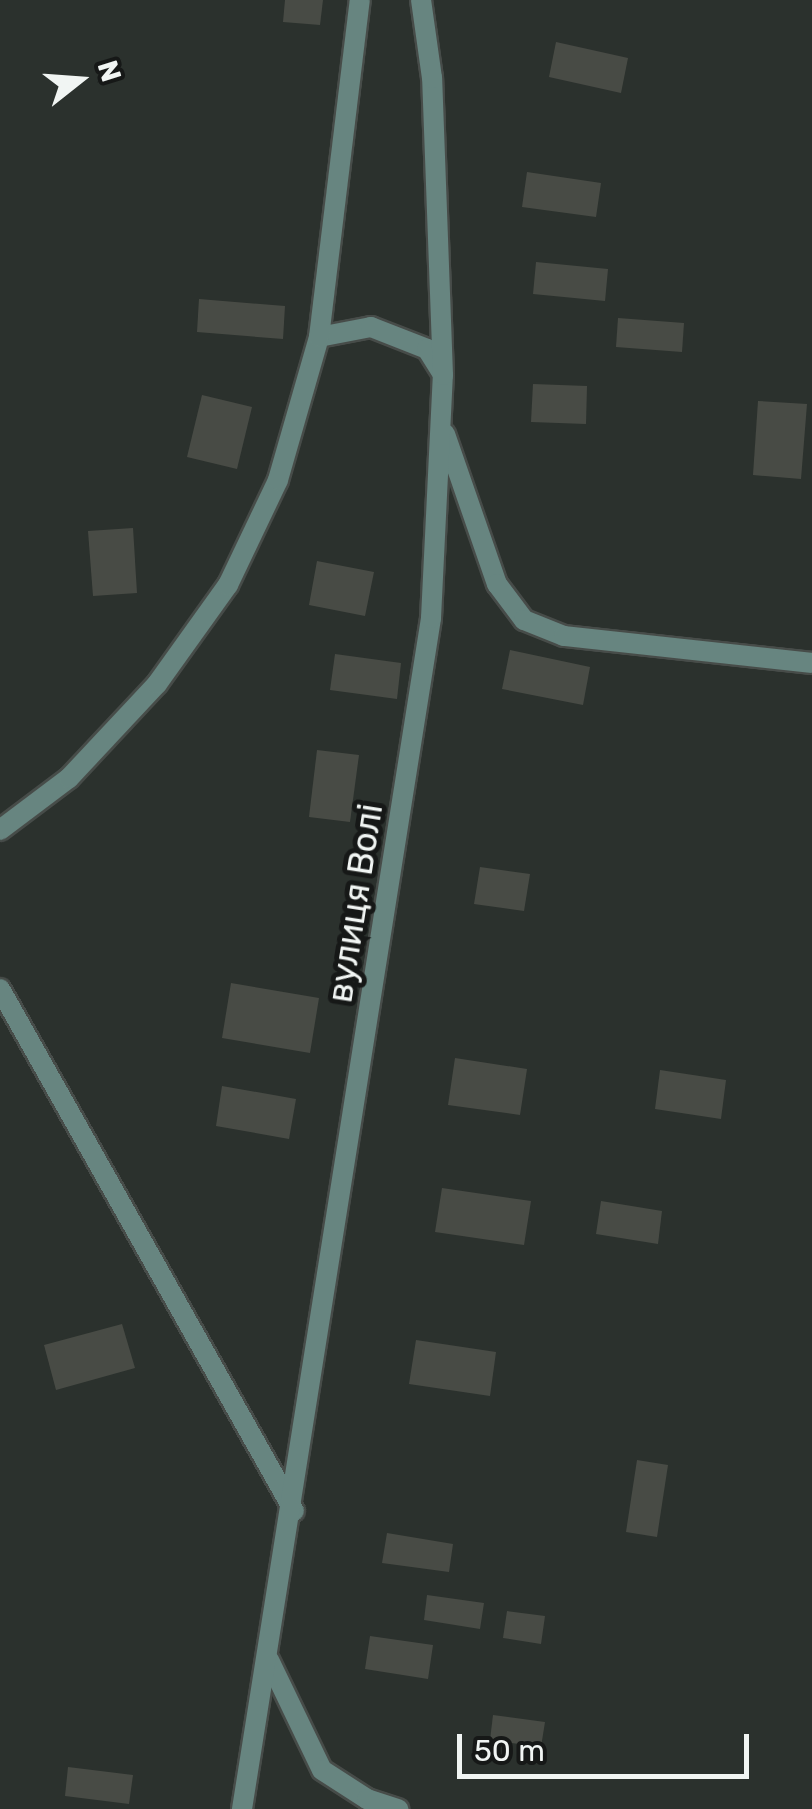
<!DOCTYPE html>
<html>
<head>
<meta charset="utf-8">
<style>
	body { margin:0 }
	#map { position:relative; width:812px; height:1809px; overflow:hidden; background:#2b312d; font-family:Rubik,sans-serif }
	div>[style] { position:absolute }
	.building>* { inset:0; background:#484b45 }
	.roads { filter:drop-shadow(2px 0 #474c49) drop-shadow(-2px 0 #474c49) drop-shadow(0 2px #474c49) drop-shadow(0 -2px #474c49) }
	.minor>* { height:20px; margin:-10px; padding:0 10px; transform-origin:10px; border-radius:10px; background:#678580 }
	span { translate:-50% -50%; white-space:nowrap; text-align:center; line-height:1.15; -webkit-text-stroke:10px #161817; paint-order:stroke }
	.street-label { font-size:35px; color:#f1f5f3 }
	.north { position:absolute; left:30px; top:30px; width:100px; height:100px; -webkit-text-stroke:8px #161817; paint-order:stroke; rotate:73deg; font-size:28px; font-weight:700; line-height:40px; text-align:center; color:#f1f5f3 }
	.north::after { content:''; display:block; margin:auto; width:35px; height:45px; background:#f1f5f3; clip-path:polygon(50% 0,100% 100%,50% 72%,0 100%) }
	.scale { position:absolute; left:457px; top:1734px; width:292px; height:45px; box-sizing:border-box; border:5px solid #f1f5f3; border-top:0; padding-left:12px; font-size:30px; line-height:35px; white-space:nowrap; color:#f1f5f3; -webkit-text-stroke:8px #161817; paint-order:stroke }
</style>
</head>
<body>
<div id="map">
	<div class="building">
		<div style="clip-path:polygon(285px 0,323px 0,320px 25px,283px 22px)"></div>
		<div style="clip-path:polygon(556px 42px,628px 58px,621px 93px,549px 77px)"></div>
		<div style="clip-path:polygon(527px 172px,601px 183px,596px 217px,522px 207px)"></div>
		<div style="clip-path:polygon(536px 262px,608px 269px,605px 301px,533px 294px)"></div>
		<div style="clip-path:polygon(199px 299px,285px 306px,283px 339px,197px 332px)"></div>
		<div style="clip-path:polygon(618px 318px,684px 323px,682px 352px,616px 347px)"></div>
		<div style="clip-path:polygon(533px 384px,587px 386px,586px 424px,531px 422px)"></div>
		<div style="clip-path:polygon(202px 395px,252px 407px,237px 469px,187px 457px)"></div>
		<div style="clip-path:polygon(758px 401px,807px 404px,801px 479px,753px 475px)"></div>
		<div style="clip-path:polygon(133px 528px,137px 593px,93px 596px,88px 531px)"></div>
		<div style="clip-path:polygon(317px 561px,374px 572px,365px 616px,309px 605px)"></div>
		<div style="clip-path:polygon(510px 650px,590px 667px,583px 705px,502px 689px)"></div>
		<div style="clip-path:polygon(335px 654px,401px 663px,397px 699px,330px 690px)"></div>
		<div style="clip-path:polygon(317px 750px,359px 755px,350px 822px,309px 817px)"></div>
		<div style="clip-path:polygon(480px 867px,530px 874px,524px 911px,474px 904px)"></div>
		<div style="clip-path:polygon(231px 983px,319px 998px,310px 1053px,222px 1038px)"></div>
		<div style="clip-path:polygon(455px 1058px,527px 1069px,520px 1115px,448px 1105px)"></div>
		<div style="clip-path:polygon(660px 1070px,726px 1080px,721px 1119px,655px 1109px)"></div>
		<div style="clip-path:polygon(222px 1086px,296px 1099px,289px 1139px,216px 1126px)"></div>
		<div style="clip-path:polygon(442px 1188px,531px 1201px,524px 1245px,435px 1232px)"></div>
		<div style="clip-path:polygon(601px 1201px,662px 1211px,658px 1244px,596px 1234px)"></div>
		<div style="clip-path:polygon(122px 1324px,135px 1368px,56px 1390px,44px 1345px)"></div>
		<div style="clip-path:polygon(416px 1340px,496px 1352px,490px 1396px,409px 1384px)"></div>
		<div style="clip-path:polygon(637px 1460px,668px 1465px,657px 1537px,626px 1532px)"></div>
		<div style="clip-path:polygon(387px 1533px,453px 1544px,449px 1572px,382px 1563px)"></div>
		<div style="clip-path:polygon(427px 1595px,484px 1603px,480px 1629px,424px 1620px)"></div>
		<div style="clip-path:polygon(507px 1611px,545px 1616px,541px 1644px,503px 1638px)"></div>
		<div style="clip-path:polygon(370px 1636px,433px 1645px,428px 1679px,365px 1669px)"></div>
		<div style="clip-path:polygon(493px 1715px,545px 1722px,541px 1747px,490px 1740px)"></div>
		<div style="clip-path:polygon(68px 1767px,133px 1775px,129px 1804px,65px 1796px)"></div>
	</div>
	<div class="roads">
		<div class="minor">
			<div style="left:319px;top:337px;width:53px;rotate:-10.9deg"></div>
			<div style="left:371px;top:327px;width:60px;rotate:21.4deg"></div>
			<div style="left:427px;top:349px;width:28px;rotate:58deg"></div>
			<div style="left:445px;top:434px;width:159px;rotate:70.9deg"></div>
			<div style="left:497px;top:584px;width:45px;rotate:53.1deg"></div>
			<div style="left:524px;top:620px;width:43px;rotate:21.8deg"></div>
			<div style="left:564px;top:636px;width:249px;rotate:6.2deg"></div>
			<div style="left:0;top:830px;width:86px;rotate:-37deg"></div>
			<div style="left:69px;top:778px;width:129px;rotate:-46.9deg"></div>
			<div style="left:157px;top:684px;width:122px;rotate:-54.4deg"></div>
			<div style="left:228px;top:585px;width:116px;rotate:-64.5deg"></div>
			<div style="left:278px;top:480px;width:149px;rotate:-74deg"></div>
			<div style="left:319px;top:337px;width:339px;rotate:-83.1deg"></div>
			<div style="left:0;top:989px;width:599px;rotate:60.61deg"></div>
			<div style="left:269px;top:1660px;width:122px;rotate:64.3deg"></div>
			<div style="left:322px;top:1770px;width:54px;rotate:32.8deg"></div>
			<div style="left:367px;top:1799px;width:33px;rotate:18deg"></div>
			<div style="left:242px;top:1809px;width:1206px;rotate:-80.98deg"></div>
			<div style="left:431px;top:618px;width:243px;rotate:-87.2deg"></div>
			<div style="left:443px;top:375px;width:297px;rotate:-92.1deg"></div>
			<div style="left:432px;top:78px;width:79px;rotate:-98deg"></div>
		</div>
	</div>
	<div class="street-label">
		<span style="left:355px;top:903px;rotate:-81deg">вулиця Волі</span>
	</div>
	<div class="north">N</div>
	<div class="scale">50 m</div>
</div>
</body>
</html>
